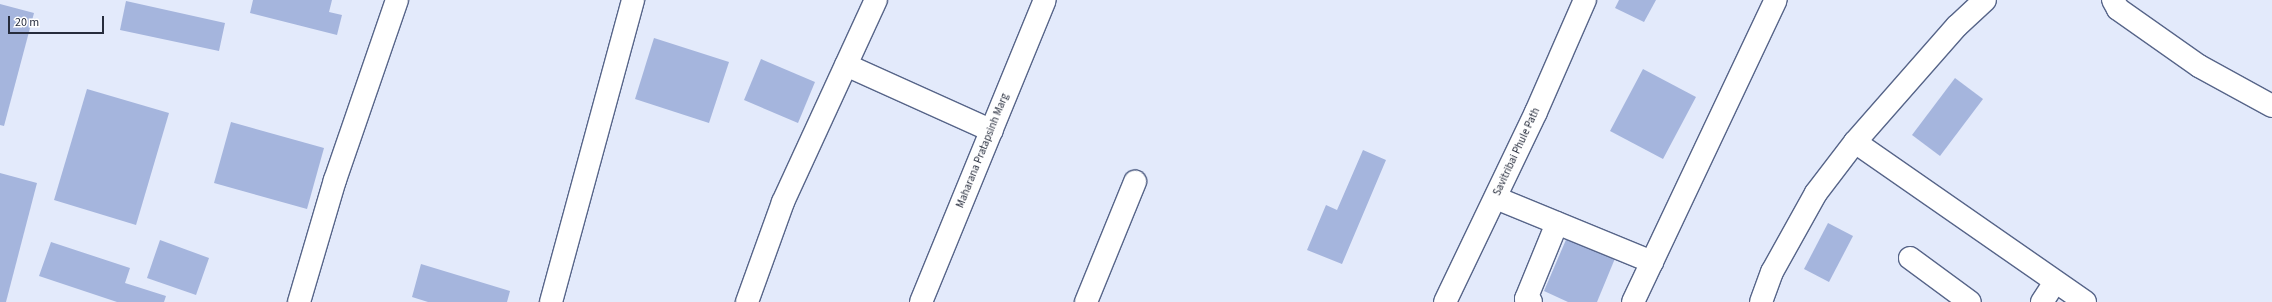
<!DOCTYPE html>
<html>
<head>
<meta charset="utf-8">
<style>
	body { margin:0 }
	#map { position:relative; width:2272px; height:302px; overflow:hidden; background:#e3eafb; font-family:"Source Sans 3",sans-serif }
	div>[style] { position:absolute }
	.building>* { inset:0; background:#a5b5dd }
	.roads { filter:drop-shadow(1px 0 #576589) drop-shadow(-1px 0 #576589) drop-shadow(0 1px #576589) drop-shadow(0 -1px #576589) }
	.minor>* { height:22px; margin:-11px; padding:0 11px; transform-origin:11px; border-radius:11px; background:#fff }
	.tertiary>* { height:22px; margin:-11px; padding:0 11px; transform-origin:11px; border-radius:11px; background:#fff }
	span { translate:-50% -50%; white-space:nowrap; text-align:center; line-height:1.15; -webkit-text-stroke:3px #fff; paint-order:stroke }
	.street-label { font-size:11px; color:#262c3c }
	.scale { position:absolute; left:8px; top:16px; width:96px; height:18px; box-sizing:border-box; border:2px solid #262c3c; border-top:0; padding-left:5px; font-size:12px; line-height:14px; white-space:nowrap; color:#262c3c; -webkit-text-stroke:3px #fff; paint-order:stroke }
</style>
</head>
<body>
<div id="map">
	<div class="building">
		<div style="clip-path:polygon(253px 0,332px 0,329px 12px,342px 15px,337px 35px,250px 13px)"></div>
		<div style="clip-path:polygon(1619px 0,1656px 0,1644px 22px,1615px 8px)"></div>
		<div style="clip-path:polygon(126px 1px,225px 23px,219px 51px,120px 30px)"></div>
		<div style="clip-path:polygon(0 4px,34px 13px,4px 126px,0 125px)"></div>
		<div style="clip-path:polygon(654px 38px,729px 62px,709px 123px,635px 99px)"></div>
		<div style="clip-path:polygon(761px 59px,815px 82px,798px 123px,744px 100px)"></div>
		<div style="clip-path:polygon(1643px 69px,1696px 97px,1663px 159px,1610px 131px)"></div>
		<div style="clip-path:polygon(1955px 78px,1983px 99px,1940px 156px,1912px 135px)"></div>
		<div style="clip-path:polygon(87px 89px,169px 113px,136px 225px,54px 200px)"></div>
		<div style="clip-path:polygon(231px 122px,324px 148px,307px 209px,214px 183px)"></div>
		<div style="clip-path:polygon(1363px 150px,1386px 160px,1342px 264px,1307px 250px,1326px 205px,1337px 210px)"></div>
		<div style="clip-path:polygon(0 173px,37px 183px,6px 302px,0 302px)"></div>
		<div style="clip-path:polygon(1828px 223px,1853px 236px,1829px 282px,1804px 269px)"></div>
		<div style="clip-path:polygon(1568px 235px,1616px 256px,1597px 302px,1568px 302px,1544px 291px)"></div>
		<div style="clip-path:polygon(160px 240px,209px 258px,196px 295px,147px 278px)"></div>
		<div style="clip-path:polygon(51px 242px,130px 268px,125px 283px,166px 296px,164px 302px,117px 302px,39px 276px)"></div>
		<div style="clip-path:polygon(421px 264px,510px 291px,507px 302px,428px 302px,412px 297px)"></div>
	</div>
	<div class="roads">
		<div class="minor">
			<div style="left:2113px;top:0;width:10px;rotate:61deg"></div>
			<div style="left:2118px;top:9px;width:99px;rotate:35.1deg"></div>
			<div style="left:2199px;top:66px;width:83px;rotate:28.7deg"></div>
			<div style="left:846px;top:65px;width:160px;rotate:24.3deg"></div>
			<div style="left:1855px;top:142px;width:280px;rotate:34.8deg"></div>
			<div style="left:1496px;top:198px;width:169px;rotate:22.3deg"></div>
			<div style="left:1910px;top:258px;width:74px;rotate:36.3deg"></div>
			<div style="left:299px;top:302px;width:127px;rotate:-73.6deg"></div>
			<div style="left:335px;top:180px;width:190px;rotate:-71deg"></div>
			<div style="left:551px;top:302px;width:313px;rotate:-74.8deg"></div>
			<div style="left:747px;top:302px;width:106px;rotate:-70.2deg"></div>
			<div style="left:783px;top:202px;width:222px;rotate:-65.3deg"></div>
			<div style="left:1086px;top:302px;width:130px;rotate:-67.8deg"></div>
			<div style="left:1445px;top:302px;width:211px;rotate:-64.4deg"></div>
			<div style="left:1536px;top:112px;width:122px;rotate:-66.4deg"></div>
			<div style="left:1531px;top:302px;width:6px;rotate:-149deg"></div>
			<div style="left:1526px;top:299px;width:82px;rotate:-67.8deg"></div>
			<div style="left:1633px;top:302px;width:334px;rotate:-64.7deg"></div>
			<div style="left:1761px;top:302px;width:32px;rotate:-70deg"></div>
			<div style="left:1772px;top:272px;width:90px;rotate:-60.9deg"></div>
			<div style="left:1816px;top:193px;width:64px;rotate:-52.6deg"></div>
			<div style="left:1855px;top:142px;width:154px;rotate:-48.7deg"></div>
			<div style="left:1957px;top:26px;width:38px;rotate:-43deg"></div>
			<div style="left:2042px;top:302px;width:24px;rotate:-57deg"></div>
		</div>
		<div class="tertiary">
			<div style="left:921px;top:302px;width:326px;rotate:-67.7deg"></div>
		</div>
	</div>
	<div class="street-label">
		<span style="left:983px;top:151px;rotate:-68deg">Maharana Pratapsinh Marg</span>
		<span style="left:1517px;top:152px;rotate:-65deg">Savitribai Phule Path</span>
	</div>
	<div class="scale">20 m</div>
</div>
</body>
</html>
